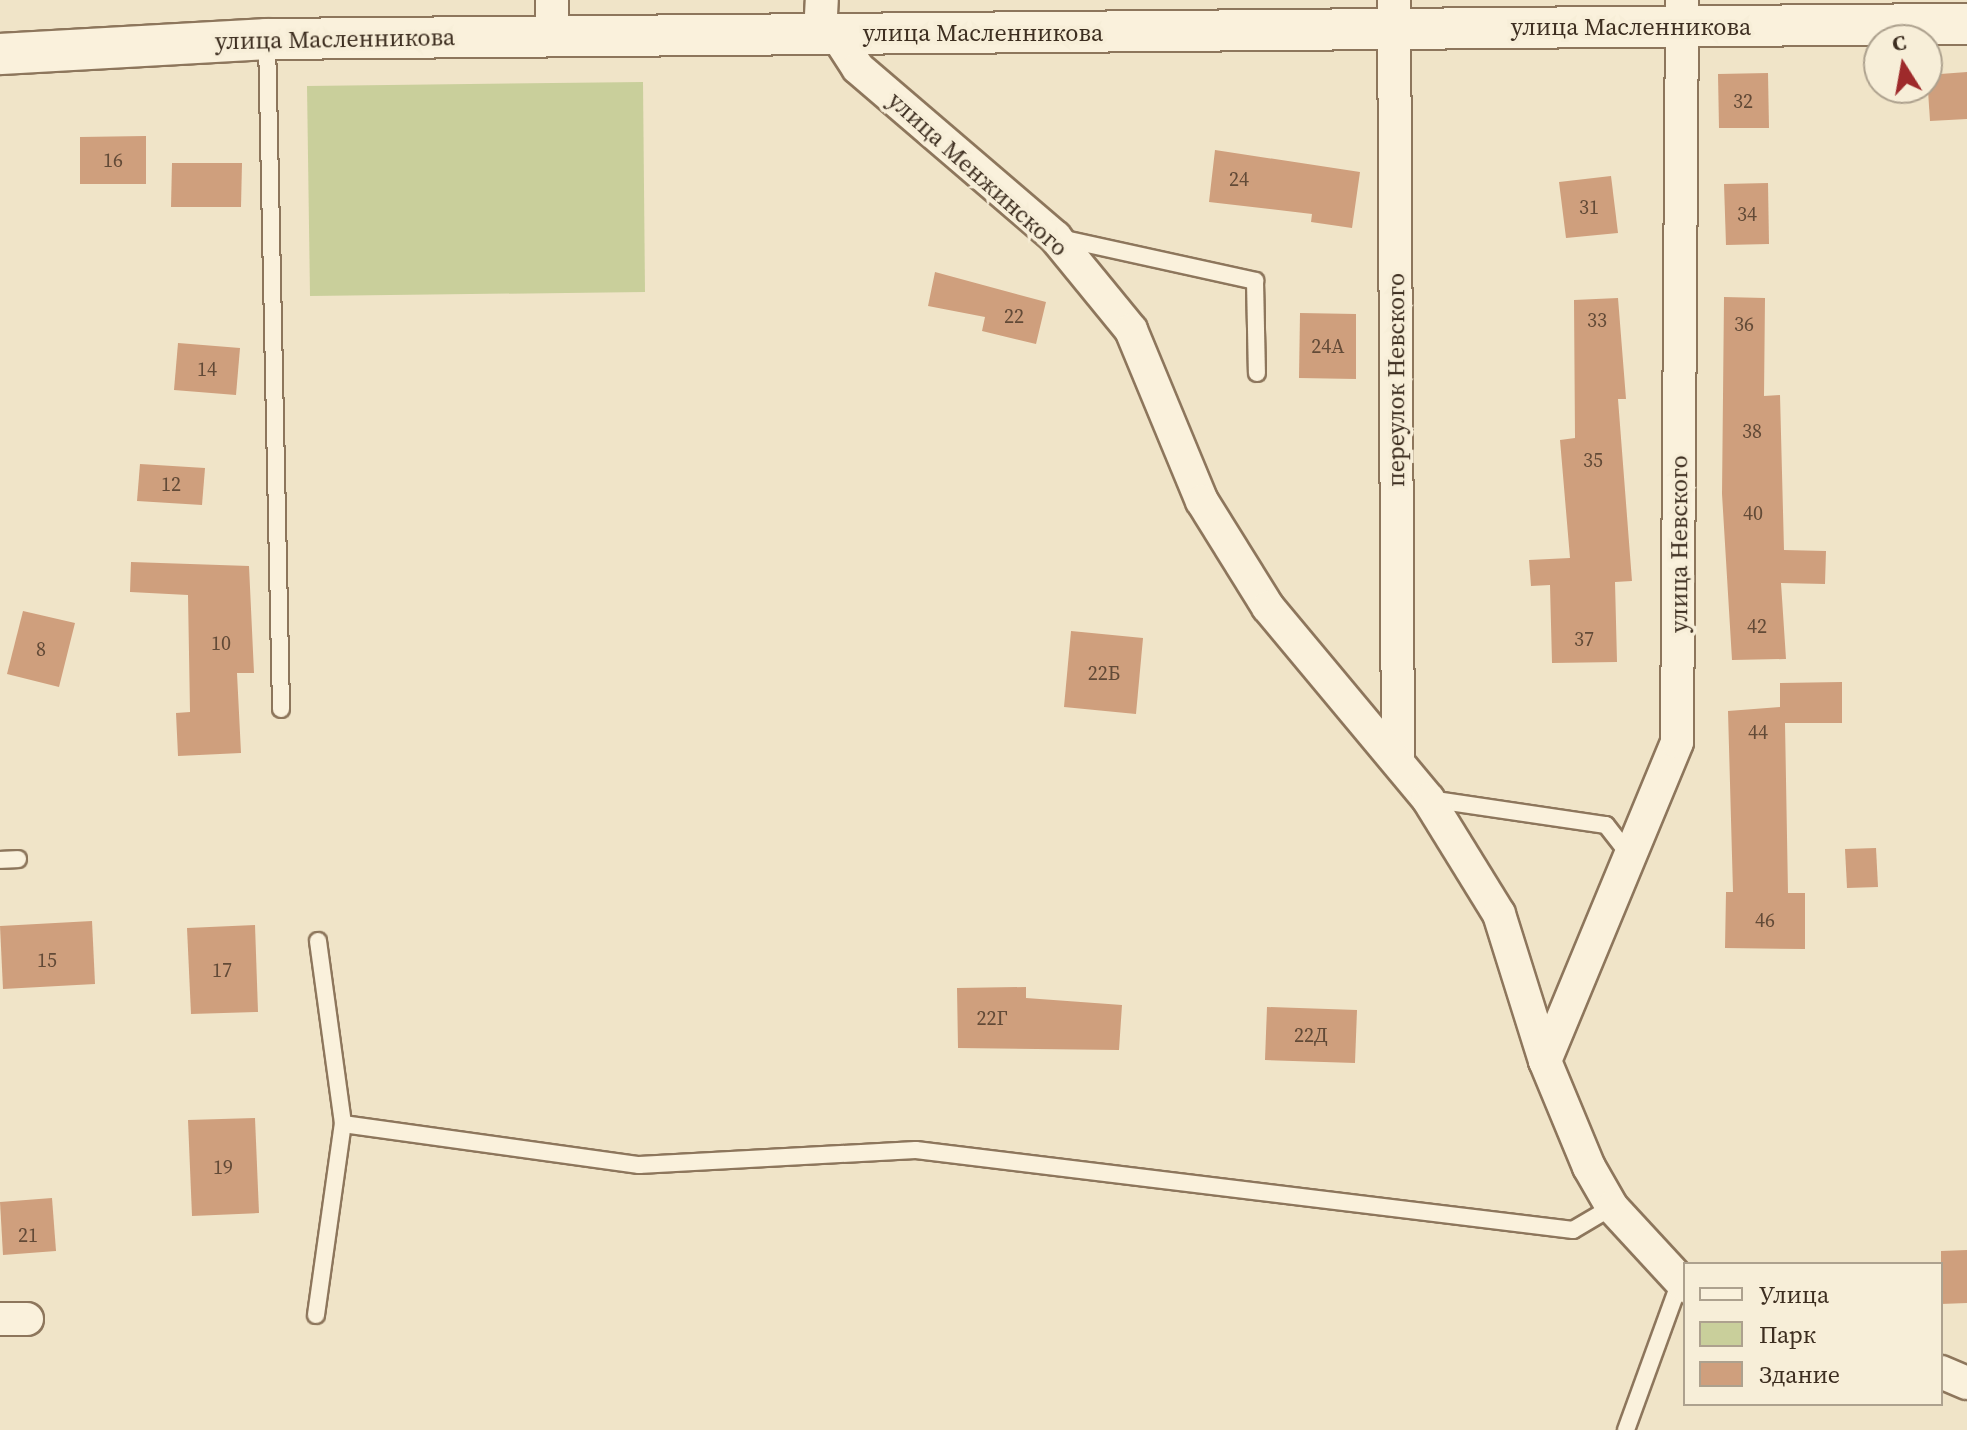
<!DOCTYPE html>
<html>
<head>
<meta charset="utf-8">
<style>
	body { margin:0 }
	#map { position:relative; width:1967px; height:1430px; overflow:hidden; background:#f0e4c8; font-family:"Source Serif 4",serif }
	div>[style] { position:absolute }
	.green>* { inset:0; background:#c9cf9b }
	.building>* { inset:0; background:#cf9f7d }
	.roads { filter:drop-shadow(2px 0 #8d765c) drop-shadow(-2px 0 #8d765c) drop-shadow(0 2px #8d765c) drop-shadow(0 -2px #8d765c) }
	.service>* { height:16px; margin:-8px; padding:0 8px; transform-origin:8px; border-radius:8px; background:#faf1dc }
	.minor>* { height:32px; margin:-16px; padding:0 16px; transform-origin:16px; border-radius:16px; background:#faf1dc }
	.tertiary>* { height:40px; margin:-20px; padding:0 20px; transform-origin:20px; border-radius:20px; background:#faf1dc }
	span { translate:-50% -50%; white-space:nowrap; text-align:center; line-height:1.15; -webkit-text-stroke:7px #f7eed8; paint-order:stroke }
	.number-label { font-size:20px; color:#624a37 }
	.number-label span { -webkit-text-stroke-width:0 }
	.street-label { font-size:24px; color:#3d2e20 }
	.legend { position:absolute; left:1683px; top:1262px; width:260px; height:144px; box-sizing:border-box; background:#f7eed8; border:2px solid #ada18e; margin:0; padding:10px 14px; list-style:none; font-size:24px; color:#3d2e20 }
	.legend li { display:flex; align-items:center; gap:16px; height:40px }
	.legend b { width:40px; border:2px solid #ada18e }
	.north { position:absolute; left:1863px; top:24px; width:80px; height:80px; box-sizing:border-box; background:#f7eed8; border:2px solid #ada18e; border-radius:50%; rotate:349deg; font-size:22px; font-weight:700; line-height:32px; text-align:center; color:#3d2e20 }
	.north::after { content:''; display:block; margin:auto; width:28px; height:36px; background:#9e2a2b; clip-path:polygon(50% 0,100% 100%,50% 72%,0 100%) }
</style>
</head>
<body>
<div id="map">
	<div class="green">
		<div style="clip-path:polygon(643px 82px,645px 292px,310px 296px,307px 86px)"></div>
	</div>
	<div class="building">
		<div style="clip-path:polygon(1967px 72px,1967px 119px,1930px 121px,1927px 75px)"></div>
		<div style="clip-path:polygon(1768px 73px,1769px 128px,1719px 128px,1718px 74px)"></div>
		<div style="clip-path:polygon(146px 136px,146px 184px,80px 184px,80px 137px)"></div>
		<div style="clip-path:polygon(1215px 150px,1360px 172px,1352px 228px,1311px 222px,1312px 214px,1209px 202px)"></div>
		<div style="clip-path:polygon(172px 163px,242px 163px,241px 207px,171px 207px)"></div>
		<div style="clip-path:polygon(1611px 176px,1618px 233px,1566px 238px,1559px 182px)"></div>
		<div style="clip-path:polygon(1768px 183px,1769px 244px,1726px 245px,1724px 184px)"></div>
		<div style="clip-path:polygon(935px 272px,1046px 302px,1036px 344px,982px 331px,985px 317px,928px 306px)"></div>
		<div style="clip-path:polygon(1724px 297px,1765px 298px,1764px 396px,1780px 395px,1784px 550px,1826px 551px,1825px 584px,1781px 583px,1786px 659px,1732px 660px,1722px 494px)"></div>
		<div style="clip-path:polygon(1618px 298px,1626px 399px,1618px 399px,1632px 581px,1615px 582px,1617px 662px,1552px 663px,1550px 585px,1531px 586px,1529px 560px,1570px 558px,1560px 440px,1575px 438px,1574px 300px)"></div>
		<div style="clip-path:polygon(1300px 313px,1356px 314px,1356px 379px,1299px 378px)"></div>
		<div style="clip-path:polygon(178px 343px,240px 348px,236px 395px,174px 390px)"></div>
		<div style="clip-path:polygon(140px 464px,205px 468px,202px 505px,137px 501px)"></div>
		<div style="clip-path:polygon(131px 562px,249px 566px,254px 673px,237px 673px,241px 753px,178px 756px,176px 713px,190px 712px,188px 595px,130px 592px)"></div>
		<div style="clip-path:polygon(23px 611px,75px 623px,59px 687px,7px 674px)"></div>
		<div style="clip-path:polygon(1071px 631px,1143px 638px,1136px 714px,1064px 707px)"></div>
		<div style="clip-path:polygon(1842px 682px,1842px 723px,1785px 723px,1788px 893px,1805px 893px,1805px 949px,1725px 948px,1726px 892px,1733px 892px,1728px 711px,1780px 707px,1780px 683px)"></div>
		<div style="clip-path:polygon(1876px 848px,1878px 887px,1847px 888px,1845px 849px)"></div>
		<div style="clip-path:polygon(92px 921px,95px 984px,3px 989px,0 926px)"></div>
		<div style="clip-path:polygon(255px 925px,258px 1012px,191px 1014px,187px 928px)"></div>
		<div style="clip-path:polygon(1026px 987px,1026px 998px,1122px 1005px,1119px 1050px,958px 1048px,957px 988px)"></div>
		<div style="clip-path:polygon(1267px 1007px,1357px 1010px,1355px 1063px,1265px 1060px)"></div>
		<div style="clip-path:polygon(255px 1118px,259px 1213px,192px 1216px,188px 1120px)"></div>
		<div style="clip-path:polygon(52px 1198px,56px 1251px,3px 1255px,0 1202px)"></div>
		<div style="clip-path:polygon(1967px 1250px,1967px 1303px,1941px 1304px,1941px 1251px)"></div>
	</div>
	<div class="roads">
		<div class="service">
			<div style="left:267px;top:40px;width:669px;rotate:88.8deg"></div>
			<div style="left:1060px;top:238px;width:200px;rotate:12.4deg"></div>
			<div style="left:1255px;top:281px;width:92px;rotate:88.8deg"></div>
			<div style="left:1429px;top:799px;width:179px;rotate:8.4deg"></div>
			<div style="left:1606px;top:825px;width:41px;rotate:52deg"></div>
			<div style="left:0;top:860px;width:18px;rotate:-3deg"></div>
			<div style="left:318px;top:941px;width:185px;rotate:82.2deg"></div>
			<div style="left:343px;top:1124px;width:299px;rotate:7.9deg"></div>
			<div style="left:639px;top:1165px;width:277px;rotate:-3.1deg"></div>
			<div style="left:916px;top:1150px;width:662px;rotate:6.94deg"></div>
			<div style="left:1573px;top:1230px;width:45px;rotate:-30.5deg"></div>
			<div style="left:316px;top:1315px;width:193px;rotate:-82deg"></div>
			<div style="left:1626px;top:1430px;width:158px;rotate:-70deg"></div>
		</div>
		<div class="minor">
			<div style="left:552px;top:0;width:36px;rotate:90deg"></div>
			<div style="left:1394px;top:0;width:760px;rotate:89.7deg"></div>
			<div style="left:820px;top:34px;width:34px;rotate:-87deg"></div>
			<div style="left:836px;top:34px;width:40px;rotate:57.1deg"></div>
			<div style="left:858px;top:68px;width:260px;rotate:40.6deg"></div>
			<div style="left:1055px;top:237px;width:120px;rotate:50.7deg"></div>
			<div style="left:1131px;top:330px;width:185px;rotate:67.5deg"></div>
			<div style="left:1202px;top:501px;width:125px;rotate:58.1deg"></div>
			<div style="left:1268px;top:607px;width:250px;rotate:50.2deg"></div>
			<div style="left:1428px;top:799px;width:135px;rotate:58.3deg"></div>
			<div style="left:1499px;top:914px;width:154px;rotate:72.6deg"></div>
			<div style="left:1545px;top:1061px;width:115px;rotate:67.5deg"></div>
			<div style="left:1589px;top:1167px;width:46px;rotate:60.1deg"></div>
			<div style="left:1612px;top:1207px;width:108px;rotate:47.3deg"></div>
			<div style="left:1545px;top:1061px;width:345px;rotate:-67.5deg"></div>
			<div style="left:1677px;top:742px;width:742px;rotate:-89.61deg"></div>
			<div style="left:0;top:1319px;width:27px"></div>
			<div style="left:1941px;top:1372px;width:28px;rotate:23deg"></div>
		</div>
		<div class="tertiary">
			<div style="left:0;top:54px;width:266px;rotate:-3.2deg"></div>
			<div style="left:266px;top:39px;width:1701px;rotate:-0.51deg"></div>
		</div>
	</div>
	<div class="number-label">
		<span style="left:1743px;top:101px">32</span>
		<span style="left:113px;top:160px">16</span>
		<span style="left:1239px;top:179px">24</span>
		<span style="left:1589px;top:207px">31</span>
		<span style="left:1747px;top:214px">34</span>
		<span style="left:1014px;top:316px">22</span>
		<span style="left:1597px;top:320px">33</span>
		<span style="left:1744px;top:324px">36</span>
		<span style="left:1328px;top:346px">24А</span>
		<span style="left:207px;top:369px">14</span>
		<span style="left:1752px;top:431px">38</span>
		<span style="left:1593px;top:460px">35</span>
		<span style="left:171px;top:484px">12</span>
		<span style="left:1753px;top:513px">40</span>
		<span style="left:1757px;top:626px">42</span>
		<span style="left:1584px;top:639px">37</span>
		<span style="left:221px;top:643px">10</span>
		<span style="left:41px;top:649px">8</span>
		<span style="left:1104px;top:673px">22Б</span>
		<span style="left:1758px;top:732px">44</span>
		<span style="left:1765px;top:920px">46</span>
		<span style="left:47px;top:960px">15</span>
		<span style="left:222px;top:970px">17</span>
		<span style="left:992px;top:1018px">22Г</span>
		<span style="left:1311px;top:1035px">22Д</span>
		<span style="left:223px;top:1167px">19</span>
		<span style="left:28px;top:1235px">21</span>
	</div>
	<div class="street-label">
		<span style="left:1631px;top:27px">улица Масленникова</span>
		<span style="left:983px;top:33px">улица Масленникова</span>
		<span style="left:335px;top:39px;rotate:-1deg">улица Масленникова</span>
		<span style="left:978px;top:174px;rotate:42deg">улица Менжинского</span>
		<span style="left:1396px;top:380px;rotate:-90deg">переулок Невского</span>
		<span style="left:1679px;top:544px;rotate:-90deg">улица Невского</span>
	</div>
	<ul class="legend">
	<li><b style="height:10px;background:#faf1dc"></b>Улица</li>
	<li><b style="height:22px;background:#c9cf9b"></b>Парк</li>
	<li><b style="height:22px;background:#cf9f7d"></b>Здание</li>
	</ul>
	<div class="north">С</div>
</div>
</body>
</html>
